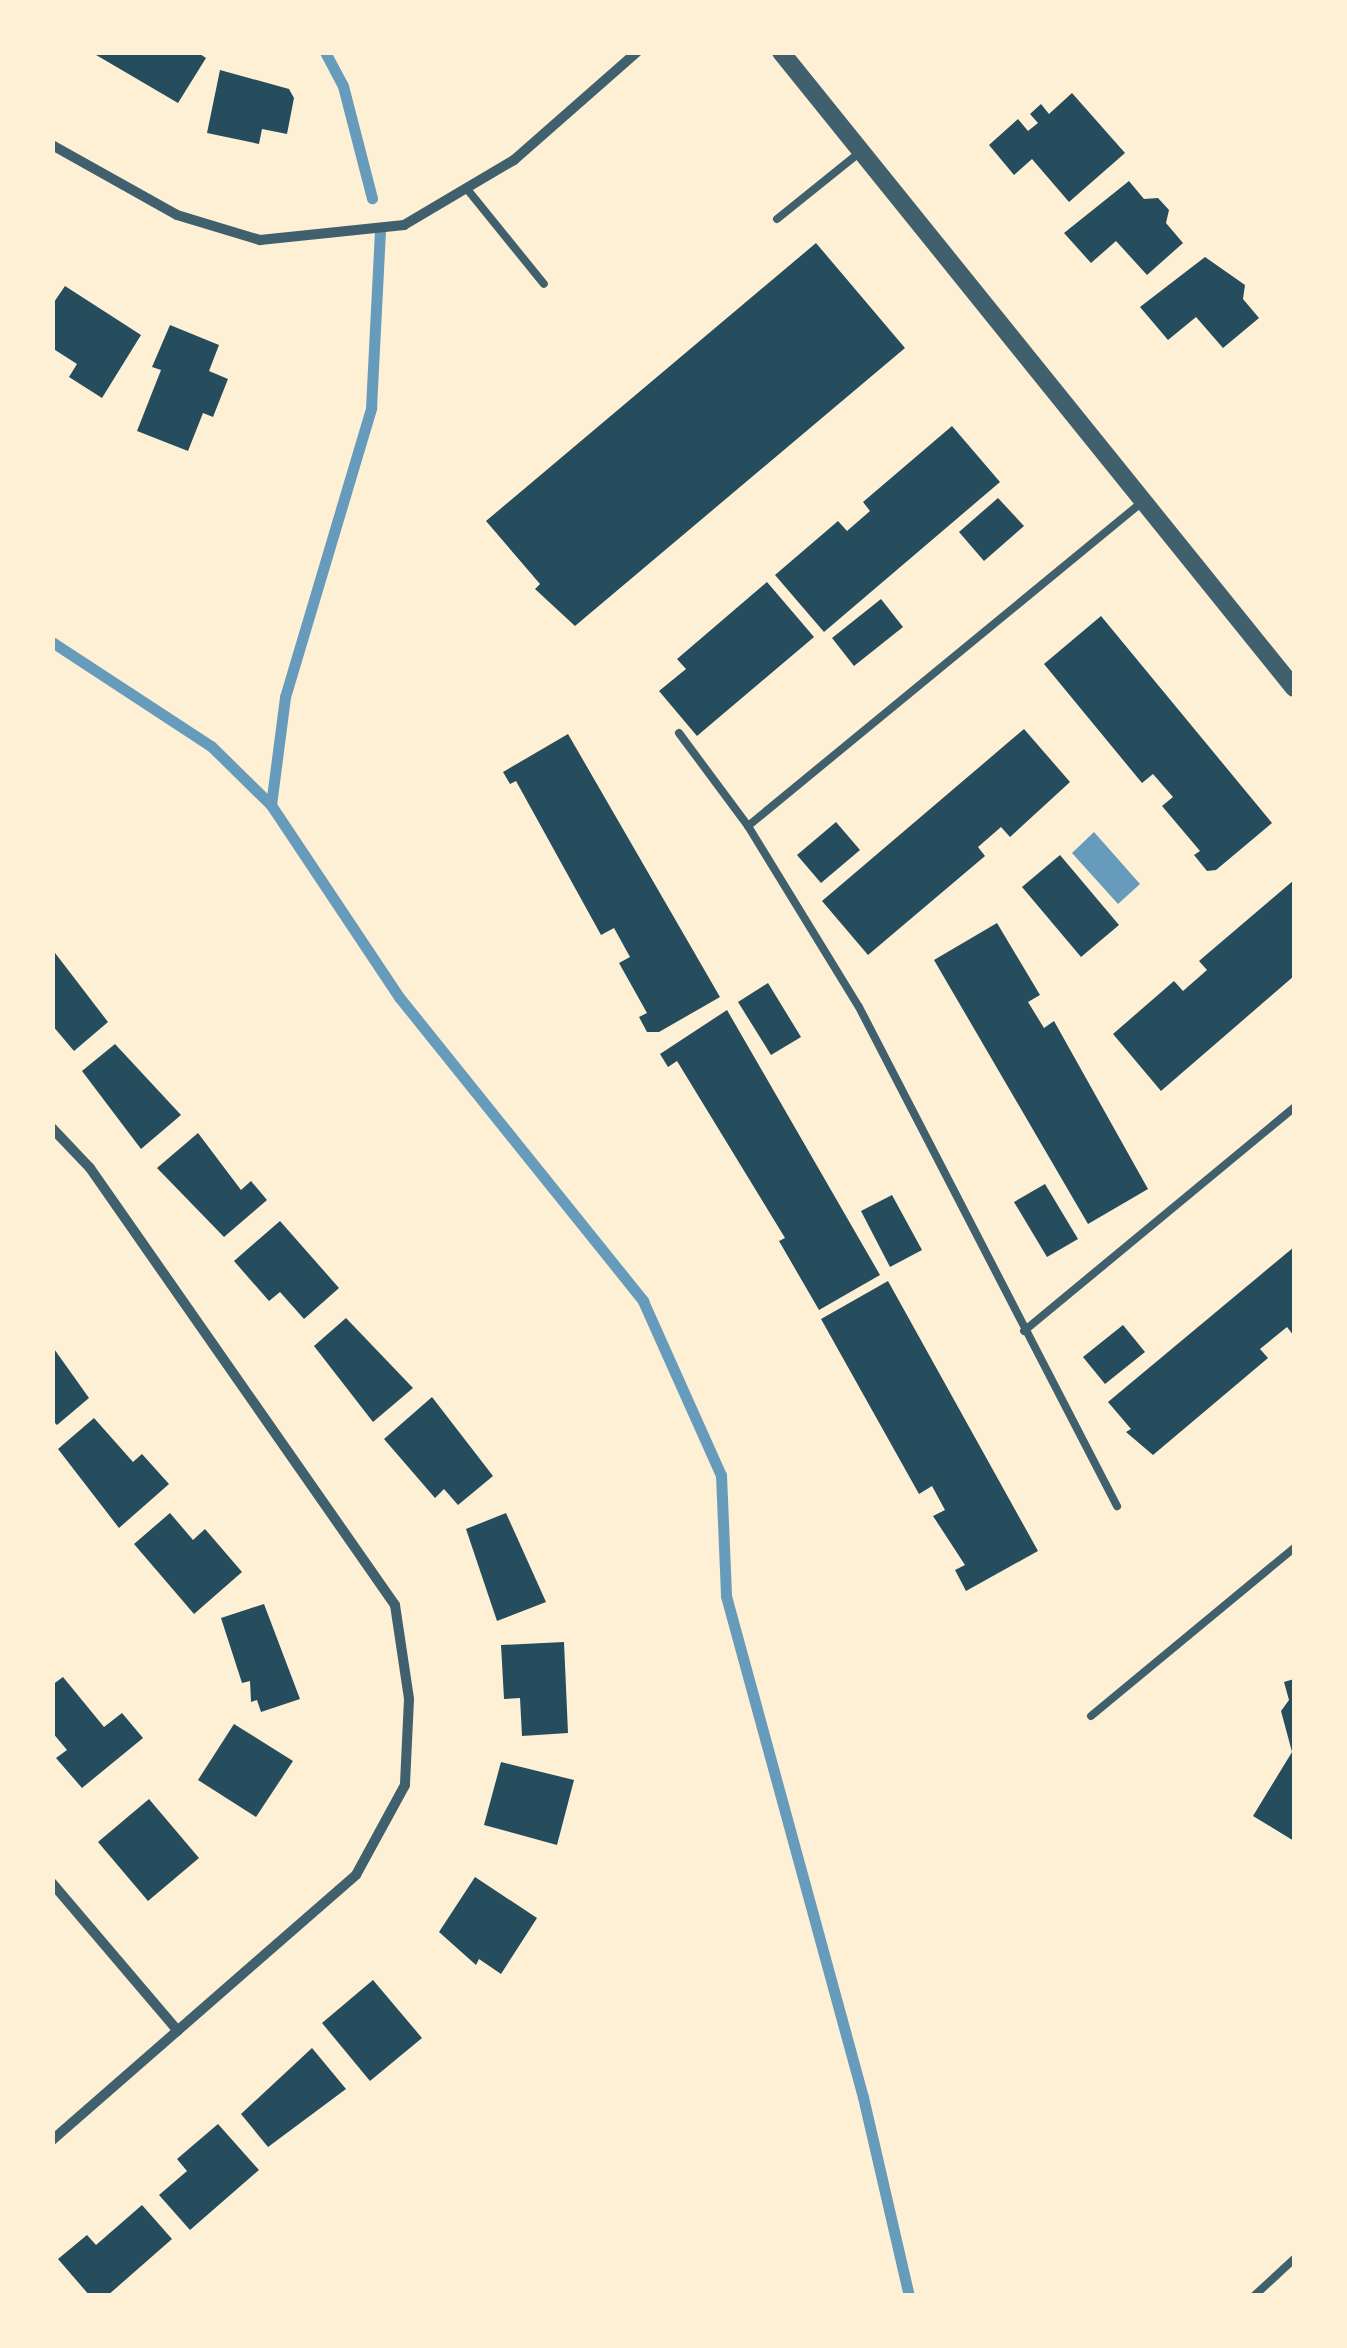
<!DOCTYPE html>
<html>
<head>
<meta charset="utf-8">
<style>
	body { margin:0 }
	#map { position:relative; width:1347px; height:2348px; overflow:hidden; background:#fdf0d5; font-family:"Public Sans",sans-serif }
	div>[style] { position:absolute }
	.water>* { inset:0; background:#669bbc }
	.stream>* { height:11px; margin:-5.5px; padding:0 5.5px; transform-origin:5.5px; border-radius:5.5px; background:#669bbc }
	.building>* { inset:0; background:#264d5e }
	.service>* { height:8px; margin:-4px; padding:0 4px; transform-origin:4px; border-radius:4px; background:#3f606c }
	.minor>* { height:10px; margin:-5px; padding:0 5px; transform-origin:5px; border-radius:5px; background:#3f606c }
	.tertiary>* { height:18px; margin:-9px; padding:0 9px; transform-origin:9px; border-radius:9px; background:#3f606c }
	span { translate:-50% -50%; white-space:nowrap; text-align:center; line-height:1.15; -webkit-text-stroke:9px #fdf0d5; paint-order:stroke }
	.frame { position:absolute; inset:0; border:55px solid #fdf0d5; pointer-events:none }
</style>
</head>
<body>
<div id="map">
	<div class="water">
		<div style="clip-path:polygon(1094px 832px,1140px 884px,1118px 904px,1072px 853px)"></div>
	</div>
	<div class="stream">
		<div style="left:325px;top:52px;width:38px;rotate:62deg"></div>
		<div style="left:343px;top:86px;width:116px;rotate:75.5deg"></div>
		<div style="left:52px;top:642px;width:190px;rotate:33.2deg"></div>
		<div style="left:211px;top:746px;width:84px;rotate:44.5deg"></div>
		<div style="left:271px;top:805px;width:231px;rotate:56.3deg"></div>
		<div style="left:399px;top:997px;width:390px;rotate:51.2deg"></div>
		<div style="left:643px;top:1301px;width:191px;rotate:65.9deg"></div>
		<div style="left:721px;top:1475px;width:121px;rotate:87.6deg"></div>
		<div style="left:726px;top:1596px;width:519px;rotate:74.71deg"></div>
		<div style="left:863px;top:2097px;width:204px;rotate:77deg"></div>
		<div style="left:271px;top:805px;width:109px;rotate:-82.6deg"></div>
		<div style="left:285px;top:697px;width:302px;rotate:-73.4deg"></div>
		<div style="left:371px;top:408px;width:179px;rotate:-87.1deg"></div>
	</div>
	<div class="building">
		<div style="clip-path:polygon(91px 52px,197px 52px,206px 58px,178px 103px)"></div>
		<div style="clip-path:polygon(220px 70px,289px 89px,294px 98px,287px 134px,262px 129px,259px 144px,207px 133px)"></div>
		<div style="clip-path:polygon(1072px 93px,1125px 153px,1069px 202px,1032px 159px,1014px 175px,989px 145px,1018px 119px,1028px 131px,1038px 123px,1030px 114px,1041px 104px,1049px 114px)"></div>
		<div style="clip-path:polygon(1129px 181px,1144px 199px,1158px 198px,1169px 210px,1166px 223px,1183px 243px,1147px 275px,1116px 241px,1091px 263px,1064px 233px)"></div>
		<div style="clip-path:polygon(816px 243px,905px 348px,575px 626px,535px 589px,540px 584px,486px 521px)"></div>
		<div style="clip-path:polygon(1205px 257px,1245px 285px,1243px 299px,1259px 318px,1223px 348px,1196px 317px,1168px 340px,1140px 307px)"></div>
		<div style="clip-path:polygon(65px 286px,141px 335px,102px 398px,69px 377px,77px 364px,52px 348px,52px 305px)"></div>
		<div style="clip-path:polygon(170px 325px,219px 345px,209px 371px,228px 379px,213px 417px,203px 413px,188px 451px,137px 431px,161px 370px,152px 367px)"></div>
		<div style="clip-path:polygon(952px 426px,1000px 482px,824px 632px,775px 575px,838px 521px,847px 531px,870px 511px,863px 502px)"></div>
		<div style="clip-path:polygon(998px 498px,1024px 526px,984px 561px,959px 532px)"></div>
		<div style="clip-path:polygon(767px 582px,814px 637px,697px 736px,659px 691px,686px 669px,677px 659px)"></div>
		<div style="clip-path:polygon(881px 599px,903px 627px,854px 666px,832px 638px)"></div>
		<div style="clip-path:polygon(1101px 616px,1272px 823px,1216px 870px,1207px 871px,1194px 855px,1200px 851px,1162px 806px,1173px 797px,1153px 774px,1142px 783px,1044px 664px)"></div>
		<div style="clip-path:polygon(1024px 729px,1070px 782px,1010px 837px,1001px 827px,978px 847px,985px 856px,868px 955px,822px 901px)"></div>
		<div style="clip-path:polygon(568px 734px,720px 997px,659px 1032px,647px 1032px,639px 1017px,647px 1013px,619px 963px,630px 957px,614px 928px,601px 935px,516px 781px,510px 784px,503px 772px)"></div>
		<div style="clip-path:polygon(836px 822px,860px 850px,821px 883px,797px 855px)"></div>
		<div style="clip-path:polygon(1060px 855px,1119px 925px,1081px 957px,1022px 887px)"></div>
		<div style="clip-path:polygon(1294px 880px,1294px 976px,1161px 1091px,1113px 1034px,1174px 981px,1183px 991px,1207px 970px,1199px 961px)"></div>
		<div style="clip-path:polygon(997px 923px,1040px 995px,1028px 1002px,1044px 1028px,1054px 1021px,1148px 1189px,1088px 1224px,934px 960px)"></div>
		<div style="clip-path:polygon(52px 949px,108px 1022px,74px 1051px,52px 1025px)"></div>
		<div style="clip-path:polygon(768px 983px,801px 1037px,771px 1055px,738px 1002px)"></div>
		<div style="clip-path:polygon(727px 1010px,880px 1275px,819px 1310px,779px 1241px,785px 1238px,677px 1061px,668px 1067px,660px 1054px)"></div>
		<div style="clip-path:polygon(115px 1044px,181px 1115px,141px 1149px,82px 1071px)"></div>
		<div style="clip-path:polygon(198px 1133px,241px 1190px,251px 1181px,267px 1200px,224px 1237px,157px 1168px)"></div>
		<div style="clip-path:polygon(1045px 1184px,1078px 1239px,1047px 1257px,1014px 1202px)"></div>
		<div style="clip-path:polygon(892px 1195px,922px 1250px,890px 1267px,861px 1211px)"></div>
		<div style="clip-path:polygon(280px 1221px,339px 1288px,304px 1319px,280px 1292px,269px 1301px,234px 1261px)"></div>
		<div style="clip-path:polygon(1294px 1247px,1294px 1336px,1287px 1327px,1260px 1349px,1268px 1358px,1153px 1455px,1126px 1432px,1131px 1429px,1108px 1402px)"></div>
		<div style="clip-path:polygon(888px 1281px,1038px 1551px,966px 1591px,955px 1570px,965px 1565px,933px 1516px,945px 1510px,932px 1486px,919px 1494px,821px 1319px)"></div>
		<div style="clip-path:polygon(346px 1318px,413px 1388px,373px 1422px,314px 1346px)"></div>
		<div style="clip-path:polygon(1123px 1325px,1145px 1352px,1105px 1384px,1083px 1357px)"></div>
		<div style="clip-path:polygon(52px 1346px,89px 1398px,57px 1425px,52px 1420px)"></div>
		<div style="clip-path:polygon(432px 1397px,493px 1476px,458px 1505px,444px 1489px,435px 1498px,384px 1439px)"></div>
		<div style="clip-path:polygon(94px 1418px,133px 1462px,142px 1454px,169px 1484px,119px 1528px,58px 1449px)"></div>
		<div style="clip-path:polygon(170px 1513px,193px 1540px,205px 1529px,242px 1572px,194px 1614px,134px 1544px)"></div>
		<div style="clip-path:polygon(506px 1513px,546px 1602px,497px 1621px,466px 1529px)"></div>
		<div style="clip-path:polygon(264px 1604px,300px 1699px,261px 1712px,257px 1700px,251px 1702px,250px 1681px,242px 1683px,221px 1618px)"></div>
		<div style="clip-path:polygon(564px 1642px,568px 1733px,522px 1736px,520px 1698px,504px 1699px,501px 1645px)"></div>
		<div style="clip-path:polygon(63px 1677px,104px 1727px,122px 1713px,143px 1738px,82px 1788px,56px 1758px,67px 1750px,52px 1732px,52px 1685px)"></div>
		<div style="clip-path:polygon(1294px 1679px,1294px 1841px,1253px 1816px,1292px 1752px,1281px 1711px,1289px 1700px,1284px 1682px)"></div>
		<div style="clip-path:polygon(234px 1724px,293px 1761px,256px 1817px,198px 1780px)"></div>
		<div style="clip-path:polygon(501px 1762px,574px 1780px,557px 1845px,484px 1825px)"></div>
		<div style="clip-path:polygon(149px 1799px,199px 1858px,148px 1901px,98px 1842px)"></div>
		<div style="clip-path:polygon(475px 1877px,537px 1918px,501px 1974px,479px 1959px,476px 1965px,439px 1932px)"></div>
		<div style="clip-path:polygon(373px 1980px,422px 2038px,370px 2081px,322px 2023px)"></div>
		<div style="clip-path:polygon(312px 2048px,346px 2089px,268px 2147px,241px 2114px)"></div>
		<div style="clip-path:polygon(218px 2124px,259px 2170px,190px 2230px,159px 2195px,187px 2171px,177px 2159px)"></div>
		<div style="clip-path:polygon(142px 2205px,172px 2239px,107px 2296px,90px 2296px,58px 2259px,87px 2235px,96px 2245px)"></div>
	</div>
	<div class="service">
		<div style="left:467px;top:189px;width:122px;rotate:51deg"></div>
		<div style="left:777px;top:219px;width:105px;rotate:-38.8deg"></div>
		<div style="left:679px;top:733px;width:116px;rotate:53.4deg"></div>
		<div style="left:748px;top:826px;width:212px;rotate:58.5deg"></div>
		<div style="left:859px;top:1007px;width:562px;rotate:62.66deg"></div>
		<div style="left:748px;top:826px;width:509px;rotate:-39.42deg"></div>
		<div style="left:1024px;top:1331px;width:350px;rotate:-39.6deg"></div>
		<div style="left:1091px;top:1716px;width:264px;rotate:-39.6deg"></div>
		<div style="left:1254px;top:2296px;width:54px;rotate:-42.8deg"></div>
	</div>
	<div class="minor">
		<div style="left:52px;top:145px;width:143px;rotate:29.2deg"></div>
		<div style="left:177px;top:215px;width:87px;rotate:16.8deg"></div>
		<div style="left:260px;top:240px;width:145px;rotate:-5.9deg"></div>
		<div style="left:404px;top:225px;width:128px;rotate:-30.6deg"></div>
		<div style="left:514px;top:160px;width:164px;rotate:-41.3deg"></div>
		<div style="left:52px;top:1128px;width:55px;rotate:46.5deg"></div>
		<div style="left:90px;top:1168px;width:533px;rotate:55.09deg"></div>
		<div style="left:395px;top:1605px;width:95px;rotate:81.5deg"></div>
		<div style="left:409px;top:1699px;width:86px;rotate:92.7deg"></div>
		<div style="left:405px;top:1785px;width:102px;rotate:118.6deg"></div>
		<div style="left:356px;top:1875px;width:403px;rotate:138.9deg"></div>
		<div style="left:52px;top:1883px;width:194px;rotate:49.6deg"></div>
	</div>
	<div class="tertiary">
		<div style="left:781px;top:52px;width:817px;rotate:51.11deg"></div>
	</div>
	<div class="frame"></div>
</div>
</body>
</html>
